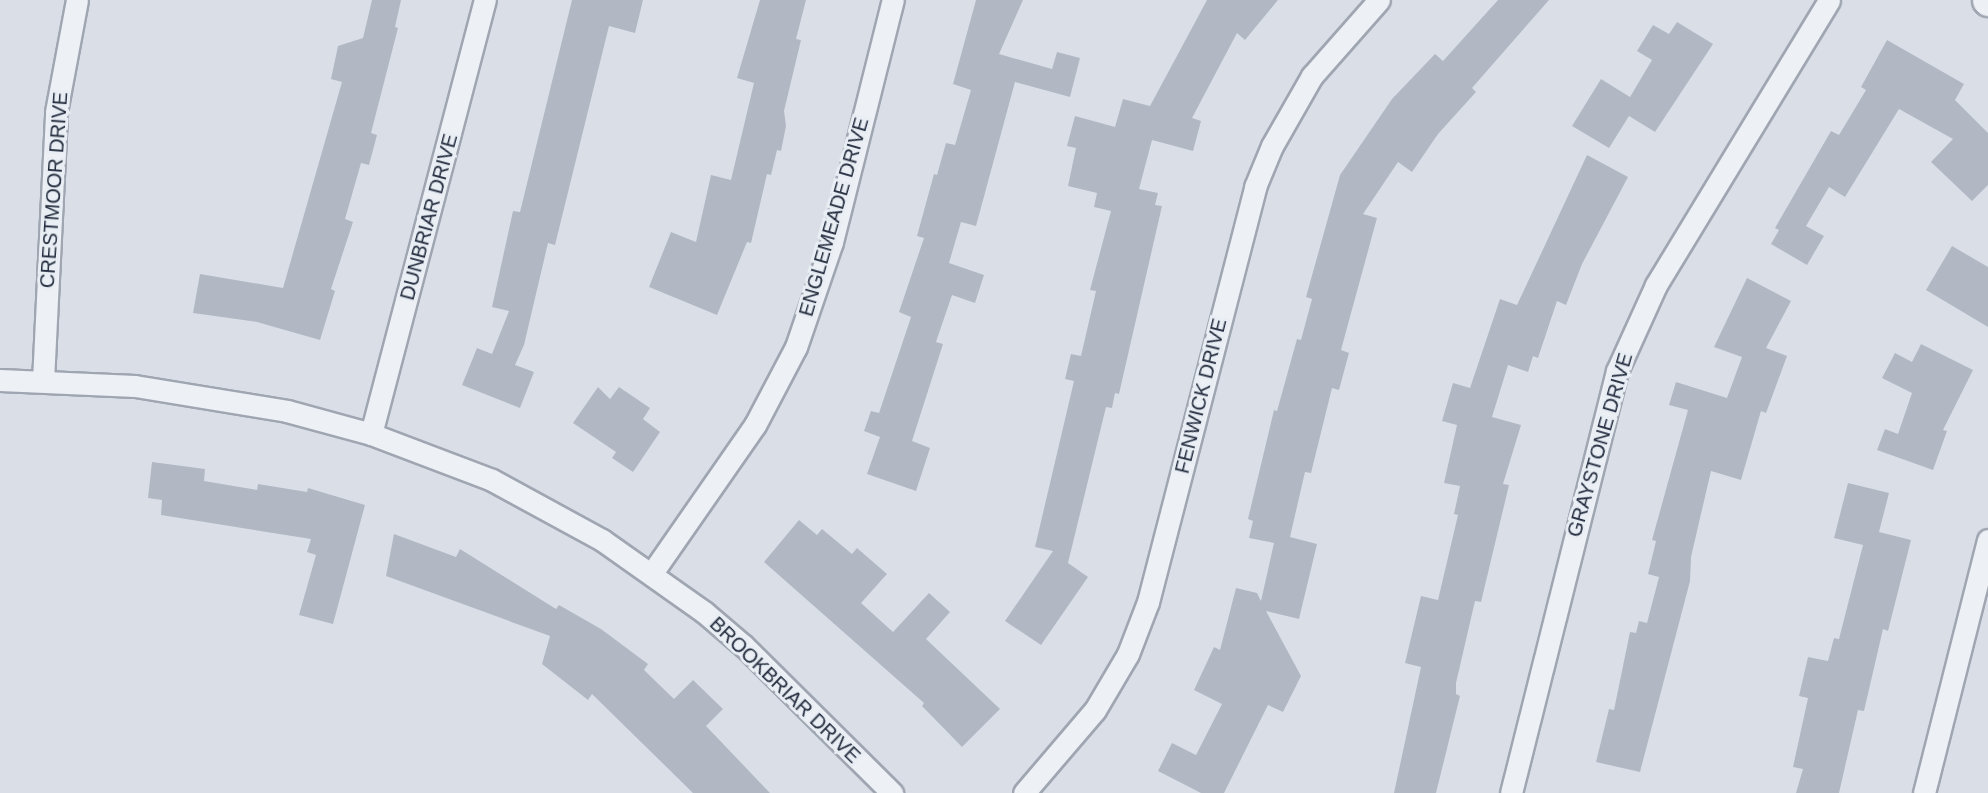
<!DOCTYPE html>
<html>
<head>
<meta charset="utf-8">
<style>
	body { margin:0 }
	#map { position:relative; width:1988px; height:793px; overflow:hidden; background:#dadfe7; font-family:Arial,sans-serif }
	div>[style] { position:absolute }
	.building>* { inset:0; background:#b1b8c4 }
	.roads { filter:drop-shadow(2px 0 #9fa6b1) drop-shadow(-2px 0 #9fa6b1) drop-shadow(0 2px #9fa6b1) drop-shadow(0 -2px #9fa6b1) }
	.minor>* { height:21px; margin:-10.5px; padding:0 10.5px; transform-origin:10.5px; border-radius:10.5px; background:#edf0f5 }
	.tertiary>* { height:27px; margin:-13.5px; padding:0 13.5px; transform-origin:13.5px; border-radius:13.5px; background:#edf0f5 }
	span { translate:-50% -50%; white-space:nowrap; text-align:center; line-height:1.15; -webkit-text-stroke:6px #e9eef4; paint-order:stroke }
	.street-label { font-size:20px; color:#232c3e }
</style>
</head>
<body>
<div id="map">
	<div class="building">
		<div style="clip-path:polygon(372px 0,401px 0,395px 27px,398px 28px,371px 133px,377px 135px,369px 165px,361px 163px,345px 219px,353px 222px,331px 289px,335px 291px,320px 340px,257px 322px,193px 313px,200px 274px,283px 288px,342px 82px,331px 79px,338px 46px,363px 38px)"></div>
		<div style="clip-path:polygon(572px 0,643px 0,635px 33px,609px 26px,555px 245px,548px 243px,524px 345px,515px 365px,534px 372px,520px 408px,462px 385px,477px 348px,492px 354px,509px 311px,492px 307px,513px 211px,520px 212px)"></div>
		<div style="clip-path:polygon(760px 0,806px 0,796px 39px,801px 40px,784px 111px,786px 126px,781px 151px,777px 150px,771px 175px,767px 174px,751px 243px,747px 242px,717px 315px,649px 287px,671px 232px,696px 242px,711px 175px,731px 180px,754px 83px,737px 78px)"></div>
		<div style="clip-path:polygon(976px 0,1023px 0,999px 54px,1052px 69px,1057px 52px,1080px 58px,1070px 97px,1015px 82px,976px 226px,961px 222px,949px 263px,984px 275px,975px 303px,952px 295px,936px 342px,943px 344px,912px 441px,930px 448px,916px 491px,867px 474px,880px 437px,864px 431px,871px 411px,879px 413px,911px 317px,899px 312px,924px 238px,917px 236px,934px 174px,937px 175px,946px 143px,955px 145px,971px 90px,953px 84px)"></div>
		<div style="clip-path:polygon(1207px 0,1278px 0,1245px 40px,1237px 33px,1192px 118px,1201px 121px,1193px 151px,1152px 140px,1139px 189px,1158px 193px,1155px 205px,1162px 206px,1119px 394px,1115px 393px,1112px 408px,1106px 407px,1068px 563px,1088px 577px,1041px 645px,1005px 621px,1053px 551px,1035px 547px,1074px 381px,1065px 379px,1071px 354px,1081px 356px,1096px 291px,1090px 290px,1111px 211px,1094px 207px,1097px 193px,1068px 186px,1076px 148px,1067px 146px,1075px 116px,1115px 127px,1123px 99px,1150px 106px)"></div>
		<div style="clip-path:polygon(1498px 0,1549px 0,1472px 88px,1476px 92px,1438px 134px,1412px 172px,1398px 162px,1363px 214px,1377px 218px,1341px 350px,1349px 353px,1339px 390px,1332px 388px,1311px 473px,1305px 472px,1290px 537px,1317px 544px,1299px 619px,1266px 611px,1301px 676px,1283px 712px,1268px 705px,1224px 793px,1201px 793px,1158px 771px,1172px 743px,1196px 755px,1222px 704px,1194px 690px,1214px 647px,1220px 650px,1236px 588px,1257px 593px,1261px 601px,1274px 543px,1249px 538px,1253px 521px,1248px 519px,1274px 410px,1277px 411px,1297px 339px,1301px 340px,1312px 299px,1306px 297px,1340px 175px,1392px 99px,1435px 54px,1443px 61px)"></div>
		<div style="clip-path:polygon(1677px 22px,1713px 44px,1655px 132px,1629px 116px,1609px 148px,1572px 126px,1601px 79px,1630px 97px,1652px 60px,1637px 51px,1653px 25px,1669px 34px)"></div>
		<div style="clip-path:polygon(1887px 40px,1964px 84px,1955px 100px,1988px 133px,1988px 185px,1972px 201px,1931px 162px,1953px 139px,1899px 109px,1845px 197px,1829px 187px,1806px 226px,1824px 236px,1807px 265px,1771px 244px,1779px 230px,1775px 228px,1831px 131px,1839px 135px,1866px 90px,1861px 87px)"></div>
		<div style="clip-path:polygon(1587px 155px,1628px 177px,1582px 264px,1566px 305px,1557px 301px,1538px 358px,1533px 356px,1528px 372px,1508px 365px,1492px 417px,1521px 425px,1503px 484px,1509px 485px,1481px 602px,1475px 601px,1456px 683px,1456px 694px,1460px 696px,1436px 793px,1394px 793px,1421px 667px,1405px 663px,1421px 596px,1438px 600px,1458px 515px,1454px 514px,1460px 486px,1444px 483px,1457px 425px,1442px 421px,1453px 383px,1470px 388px,1500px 299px,1517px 305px)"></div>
		<div style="clip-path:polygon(1952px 246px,1988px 267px,1988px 327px,1926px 290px)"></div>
		<div style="clip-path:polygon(1747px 278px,1791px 301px,1766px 348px,1787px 356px,1766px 413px,1761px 411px,1741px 480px,1711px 471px,1691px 557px,1690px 581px,1640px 772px,1596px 762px,1609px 709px,1614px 710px,1630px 632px,1636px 633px,1639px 621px,1647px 623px,1659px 577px,1648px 574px,1656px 541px,1652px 540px,1688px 410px,1669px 405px,1676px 382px,1727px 398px,1742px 357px,1714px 347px)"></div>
		<div style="clip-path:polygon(1921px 344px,1973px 370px,1943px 430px,1947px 431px,1933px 470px,1877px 450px,1885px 429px,1898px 434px,1912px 393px,1882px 378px,1895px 353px,1912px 362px)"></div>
		<div style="clip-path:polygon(598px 387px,610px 399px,619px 387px,650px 408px,643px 419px,660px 432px,633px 472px,612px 458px,616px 452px,573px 423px)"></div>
		<div style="clip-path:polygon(152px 462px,205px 469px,204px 481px,257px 490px,258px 484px,307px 492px,308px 488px,365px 505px,333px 624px,299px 615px,316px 555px,307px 552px,311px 539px,161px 515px,162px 500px,148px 498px)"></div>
		<div style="clip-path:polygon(1848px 483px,1889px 493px,1879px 532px,1911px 540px,1888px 631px,1883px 629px,1864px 711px,1858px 710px,1839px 793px,1796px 793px,1803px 769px,1793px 767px,1808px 698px,1799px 696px,1808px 657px,1828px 661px,1834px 638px,1839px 639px,1863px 545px,1834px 538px)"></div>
		<div style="clip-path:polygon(799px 520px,817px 535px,822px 529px,852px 554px,857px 548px,887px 574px,861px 603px,893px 632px,929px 593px,950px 612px,926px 639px,1000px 709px,962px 747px,922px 706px,924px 703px,764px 562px)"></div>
		<div style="clip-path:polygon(394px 534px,456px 557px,460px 549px,556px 609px,559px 605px,601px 629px,648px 664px,644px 670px,674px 699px,693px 680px,723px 709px,706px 726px,770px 793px,693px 793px,592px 694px,588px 700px,542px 664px,550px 636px,386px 576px)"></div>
	</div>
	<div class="roads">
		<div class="minor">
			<div style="left:0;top:380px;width:135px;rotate:2.5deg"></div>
			<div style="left:135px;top:386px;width:154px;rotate:9.3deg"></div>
			<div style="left:287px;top:411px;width:87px;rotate:15.3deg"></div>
			<div style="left:371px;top:434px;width:129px;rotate:20.8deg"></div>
			<div style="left:492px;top:480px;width:125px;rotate:28.6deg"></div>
			<div style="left:602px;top:540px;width:125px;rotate:35.2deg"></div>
			<div style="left:704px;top:612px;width:52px;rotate:40.4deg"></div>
			<div style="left:744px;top:646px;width:209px;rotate:44.8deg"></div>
			<div style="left:43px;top:381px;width:269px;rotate:-87.2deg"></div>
			<div style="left:56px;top:112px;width:114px;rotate:-79.4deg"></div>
			<div style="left:371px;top:434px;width:449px;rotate:-75.3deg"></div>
			<div style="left:652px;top:573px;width:180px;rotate:-55.2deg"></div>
			<div style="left:755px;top:425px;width:88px;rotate:-62.3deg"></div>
			<div style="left:796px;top:347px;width:111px;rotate:-71.1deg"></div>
			<div style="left:832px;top:242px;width:250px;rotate:-75.9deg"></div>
			<div style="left:1024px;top:793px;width:109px;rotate:-49.5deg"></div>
			<div style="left:1095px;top:710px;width:65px;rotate:-59.5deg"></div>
			<div style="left:1128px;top:654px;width:56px;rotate:-69deg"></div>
			<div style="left:1148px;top:602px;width:429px;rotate:-75.5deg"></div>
			<div style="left:1255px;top:187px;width:44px;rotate:-67.5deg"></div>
			<div style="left:1272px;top:146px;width:81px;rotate:-60.3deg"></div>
			<div style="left:1312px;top:76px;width:101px;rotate:-48.6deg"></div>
			<div style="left:1511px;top:793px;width:435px;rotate:-75.9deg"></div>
			<div style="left:1617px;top:371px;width:94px;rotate:-65.6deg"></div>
			<div style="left:1656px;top:285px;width:333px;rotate:-58.7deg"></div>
			<div style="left:1924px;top:793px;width:261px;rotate:-75.8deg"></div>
		</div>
		<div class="tertiary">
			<div style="left:1986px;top:0;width:3px;rotate:45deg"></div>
		</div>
	</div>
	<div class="street-label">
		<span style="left:54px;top:190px;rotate:-86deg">CRESTMOOR DRIVE</span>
		<span style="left:429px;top:217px;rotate:-75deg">DUNBRIAR DRIVE</span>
		<span style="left:834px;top:217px;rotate:-74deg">ENGLEMEADE DRIVE</span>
		<span style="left:1201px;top:396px;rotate:-76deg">FENWICK DRIVE</span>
		<span style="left:1600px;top:445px;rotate:-74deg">GRAYSTONE DRIVE</span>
		<span style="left:785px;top:690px;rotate:44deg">BROOKBRIAR DRIVE</span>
	</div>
</div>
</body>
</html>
